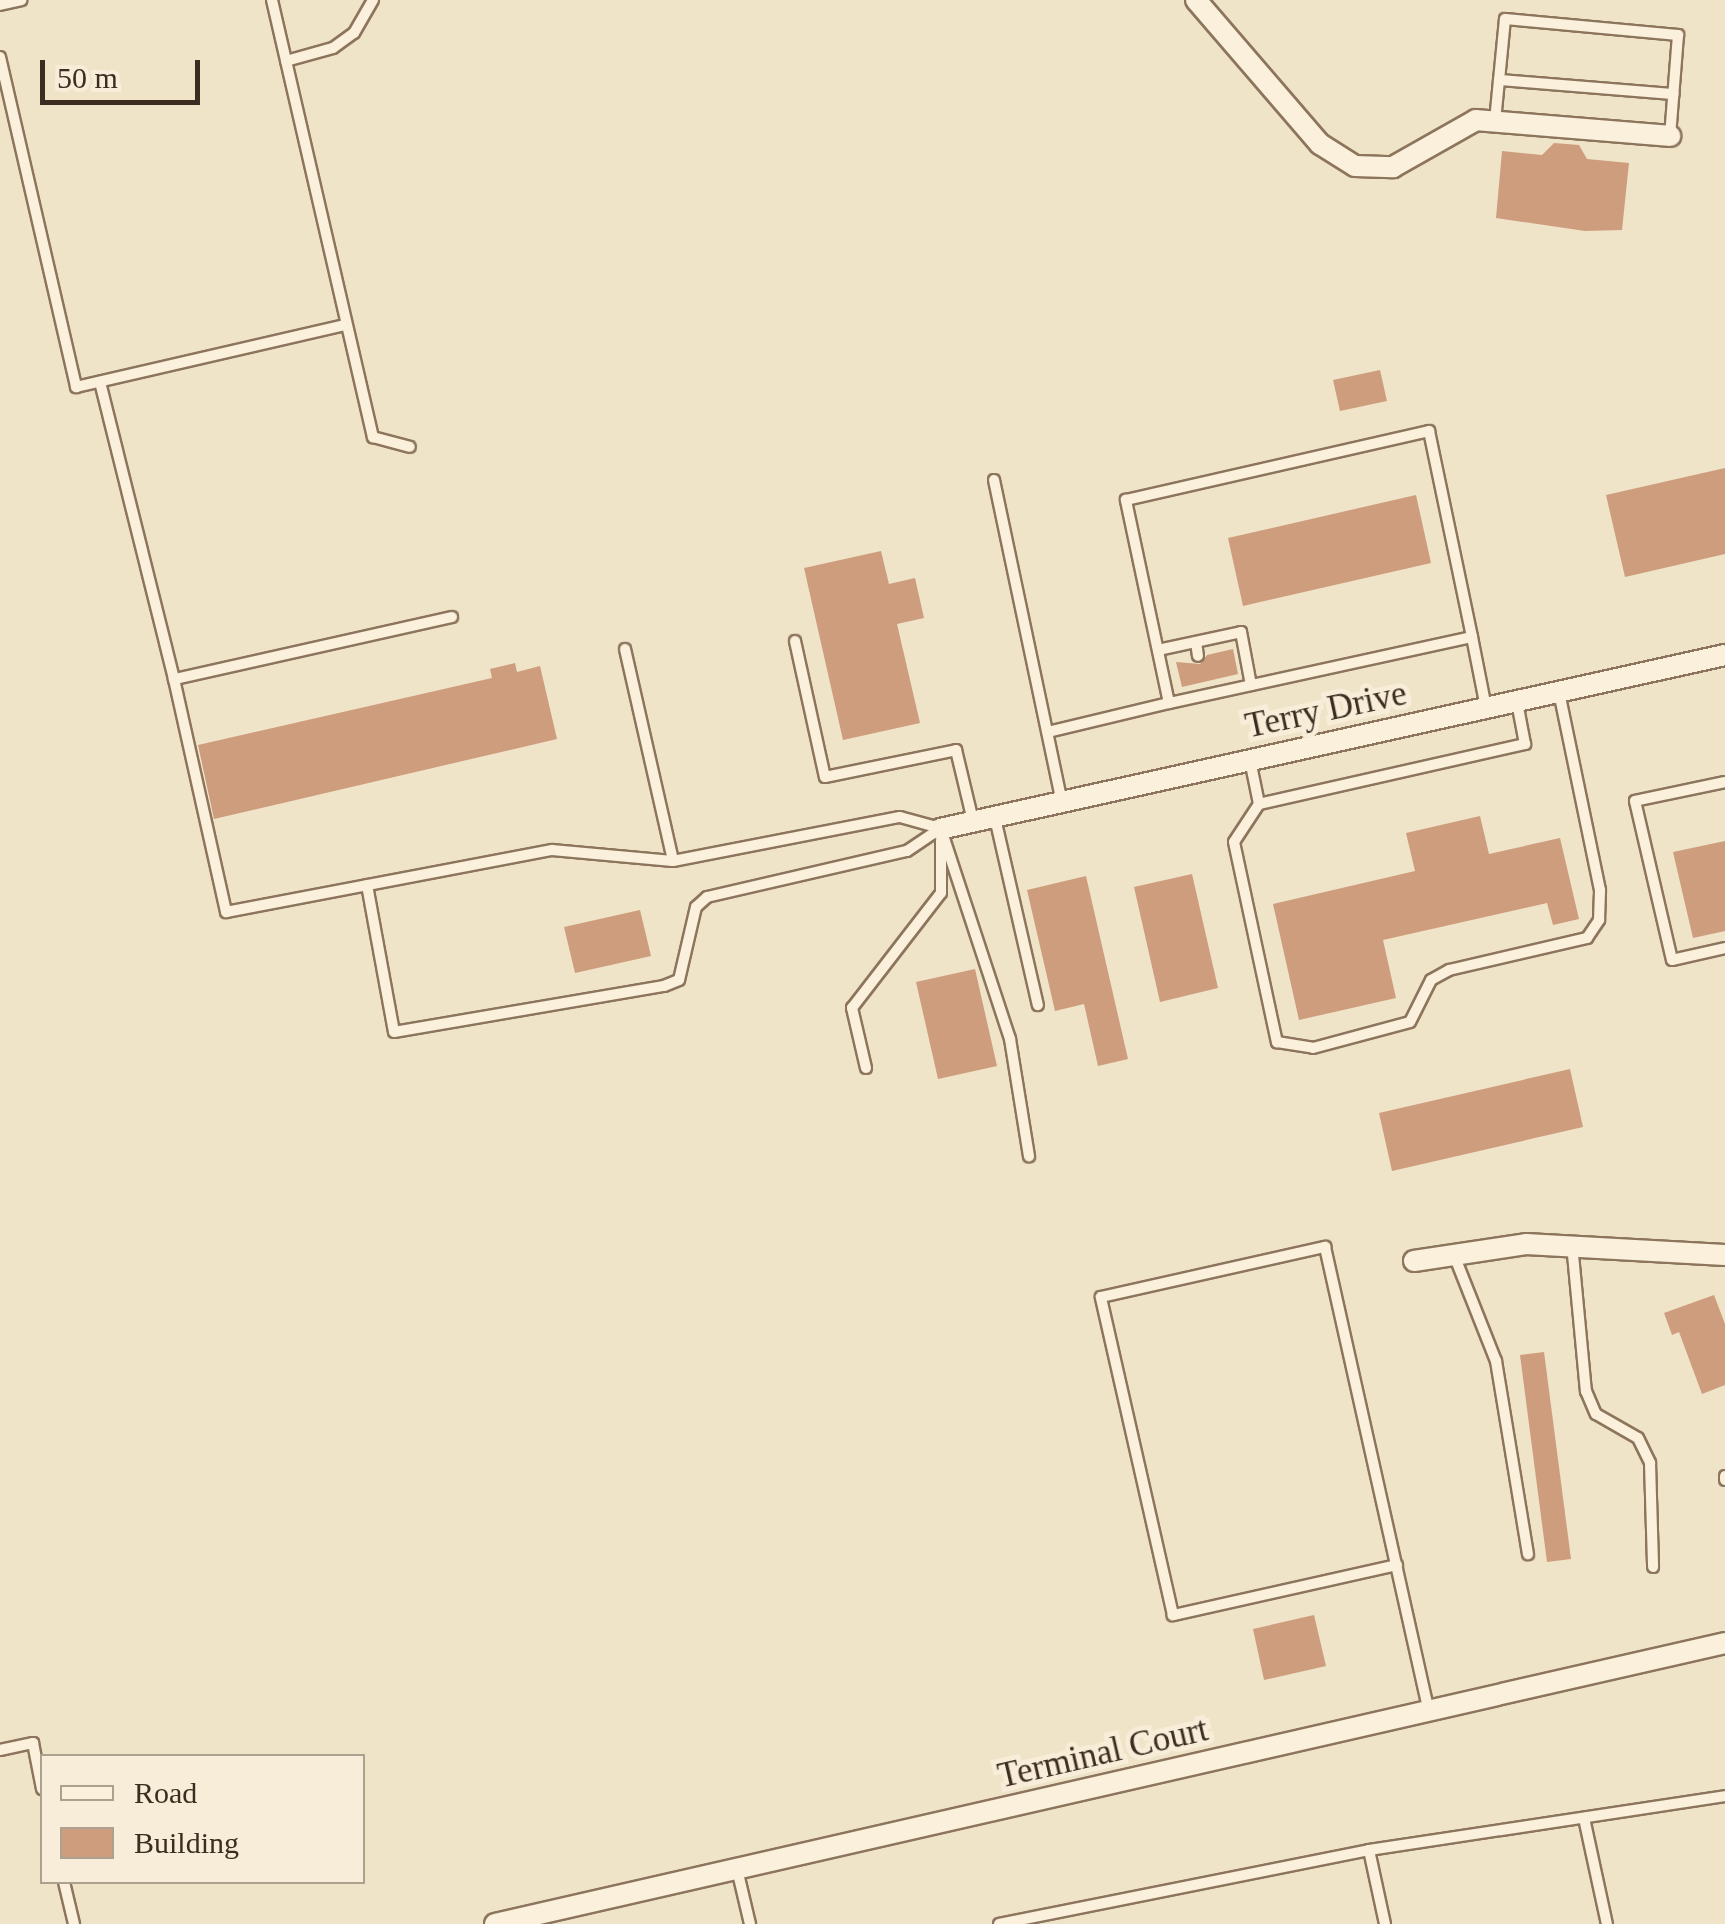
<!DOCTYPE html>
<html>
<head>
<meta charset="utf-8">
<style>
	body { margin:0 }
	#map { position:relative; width:1725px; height:1924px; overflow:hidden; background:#efe3c8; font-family:"Times New Roman",serif }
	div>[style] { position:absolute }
	.building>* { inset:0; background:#ce9d7d }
	.roads { filter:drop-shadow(2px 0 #8c755c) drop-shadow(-2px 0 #8c755c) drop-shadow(0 2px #8c755c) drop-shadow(0 -2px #8c755c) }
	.service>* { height:10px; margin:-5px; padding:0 5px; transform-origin:5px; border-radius:5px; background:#faf0db }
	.minor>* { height:20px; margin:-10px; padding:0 10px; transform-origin:10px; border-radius:10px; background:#faf0db }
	span { translate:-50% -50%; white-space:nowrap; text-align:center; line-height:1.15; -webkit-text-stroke:10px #f7edd8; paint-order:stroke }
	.street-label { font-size:35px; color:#3c2d20 }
	.legend { position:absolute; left:40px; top:1754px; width:325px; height:130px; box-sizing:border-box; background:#f7edd8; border:2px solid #aca08e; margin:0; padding:12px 18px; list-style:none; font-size:30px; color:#3c2d20 }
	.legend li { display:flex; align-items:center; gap:20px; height:50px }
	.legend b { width:50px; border:2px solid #aca08e }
	.scale { position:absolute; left:40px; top:60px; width:160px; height:45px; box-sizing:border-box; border:5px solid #3c2d20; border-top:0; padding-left:12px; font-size:30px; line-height:35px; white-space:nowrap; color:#3c2d20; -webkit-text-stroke:8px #f7edd8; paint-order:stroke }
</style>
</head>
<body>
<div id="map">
	<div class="building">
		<div style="clip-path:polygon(1554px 143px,1579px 145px,1587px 159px,1629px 163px,1622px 230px,1585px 231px,1496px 218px,1502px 151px,1542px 155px)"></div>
		<div style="clip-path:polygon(1380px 370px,1387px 401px,1340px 411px,1333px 380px)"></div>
		<div style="clip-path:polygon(1725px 468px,1725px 554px,1625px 577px,1606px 495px)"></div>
		<div style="clip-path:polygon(1416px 495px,1431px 563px,1243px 606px,1228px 538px)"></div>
		<div style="clip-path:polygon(881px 551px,889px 584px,915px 578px,924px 618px,897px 624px,920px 723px,843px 740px,804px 568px)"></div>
		<div style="clip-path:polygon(1233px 649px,1238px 674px,1182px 687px,1176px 662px,1200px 664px,1207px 655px)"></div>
		<div style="clip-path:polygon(515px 663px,517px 672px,540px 666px,557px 739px,214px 819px,198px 745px,492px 678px,490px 669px)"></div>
		<div style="clip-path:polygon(1480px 816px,1489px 854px,1560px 838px,1579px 919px,1553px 925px,1547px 903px,1383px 940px,1396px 998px,1299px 1020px,1273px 904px,1415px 871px,1406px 833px)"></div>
		<div style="clip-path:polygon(1725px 841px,1725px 931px,1693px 938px,1673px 852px)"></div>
		<div style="clip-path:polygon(1192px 874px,1218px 988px,1160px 1002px,1134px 887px)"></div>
		<div style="clip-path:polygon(1086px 876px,1128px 1059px,1098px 1066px,1084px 1004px,1055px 1011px,1027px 890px)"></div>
		<div style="clip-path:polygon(640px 910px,651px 956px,575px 973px,564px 927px)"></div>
		<div style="clip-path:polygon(975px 969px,997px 1066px,938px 1079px,916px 982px)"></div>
		<div style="clip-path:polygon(1570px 1069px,1583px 1127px,1392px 1171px,1379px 1113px)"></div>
		<div style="clip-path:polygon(1714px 1295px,1725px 1324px,1725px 1385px,1702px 1394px,1679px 1332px,1672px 1335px,1664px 1313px)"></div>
		<div style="clip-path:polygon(1544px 1352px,1571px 1559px,1547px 1562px,1520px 1355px)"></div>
		<div style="clip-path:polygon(1314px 1615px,1326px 1666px,1264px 1680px,1253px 1629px)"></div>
	</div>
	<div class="roads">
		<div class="service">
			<div style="left:272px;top:0;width:449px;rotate:77deg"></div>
			<div style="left:373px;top:437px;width:38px;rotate:15deg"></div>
			<div style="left:0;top:5px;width:22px;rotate:-13deg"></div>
			<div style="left:0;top:57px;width:339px;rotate:77deg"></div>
			<div style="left:76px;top:387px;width:276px;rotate:-13deg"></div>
			<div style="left:286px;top:61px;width:49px;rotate:-15.5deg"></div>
			<div style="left:333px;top:48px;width:26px;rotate:-36deg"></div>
			<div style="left:354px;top:33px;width:38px;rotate:-60deg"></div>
			<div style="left:1499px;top:80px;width:175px;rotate:4.6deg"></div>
			<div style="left:1495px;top:121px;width:102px;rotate:-84.4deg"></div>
			<div style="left:1505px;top:19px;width:174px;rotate:5.3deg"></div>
			<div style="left:1678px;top:35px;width:101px;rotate:94.5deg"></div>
			<div style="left:100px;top:382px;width:306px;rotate:76deg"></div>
			<div style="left:994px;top:480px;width:329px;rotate:78.1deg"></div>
			<div style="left:452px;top:617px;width:285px;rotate:167.4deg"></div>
			<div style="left:174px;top:679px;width:239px;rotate:77.4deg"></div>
			<div style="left:226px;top:912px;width:332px;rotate:-10.8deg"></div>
			<div style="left:552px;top:850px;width:121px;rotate:5.2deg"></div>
			<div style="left:1472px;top:637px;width:310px;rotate:167.7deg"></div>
			<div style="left:1169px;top:703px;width:208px;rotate:-102deg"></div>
			<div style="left:1126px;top:500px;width:311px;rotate:-12.8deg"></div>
			<div style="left:1429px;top:431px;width:210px;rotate:78.2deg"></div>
			<div style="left:1472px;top:637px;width:72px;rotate:78.8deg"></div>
			<div style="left:795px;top:641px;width:139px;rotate:77.6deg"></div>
			<div style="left:825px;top:777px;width:134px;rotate:-11.6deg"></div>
			<div style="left:956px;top:750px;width:73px;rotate:76.5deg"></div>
			<div style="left:1196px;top:642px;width:14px;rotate:82deg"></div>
			<div style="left:625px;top:649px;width:217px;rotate:77.2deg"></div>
			<div style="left:673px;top:861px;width:231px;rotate:-11deg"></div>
			<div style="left:900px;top:817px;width:41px;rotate:15.4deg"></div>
			<div style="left:1158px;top:650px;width:85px;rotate:-12.2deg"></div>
			<div style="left:1241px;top:632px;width:54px;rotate:79.3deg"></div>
			<div style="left:1048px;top:732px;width:124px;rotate:-13.5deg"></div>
			<div style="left:1250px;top:760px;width:45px;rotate:78.4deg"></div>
			<div style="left:1259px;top:804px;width:273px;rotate:-12.7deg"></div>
			<div style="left:1525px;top:744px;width:43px;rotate:-100.8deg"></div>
			<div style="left:1725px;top:782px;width:92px;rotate:168.1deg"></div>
			<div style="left:1635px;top:801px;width:163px;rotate:76.9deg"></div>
			<div style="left:1672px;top:960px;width:54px;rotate:-12.8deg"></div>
			<div style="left:1259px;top:804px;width:45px;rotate:123.3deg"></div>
			<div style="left:1234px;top:842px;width:205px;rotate:77.9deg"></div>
			<div style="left:1277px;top:1042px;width:36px;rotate:9deg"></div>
			<div style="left:1313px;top:1048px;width:100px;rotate:-15deg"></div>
			<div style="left:1410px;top:1022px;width:47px;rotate:-63.4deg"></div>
			<div style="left:1431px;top:980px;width:21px;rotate:-29deg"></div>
			<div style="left:1449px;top:970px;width:142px;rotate:-13.1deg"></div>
			<div style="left:1587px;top:938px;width:22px;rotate:-56deg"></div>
			<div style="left:1599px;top:920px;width:30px;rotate:-88deg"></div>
			<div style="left:1600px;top:890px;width:202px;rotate:-101.7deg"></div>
			<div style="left:995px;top:818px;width:192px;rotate:77.1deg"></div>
			<div style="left:941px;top:829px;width:221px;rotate:71.8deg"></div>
			<div style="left:1010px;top:1039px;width:119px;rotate:80.8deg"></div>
			<div style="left:367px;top:885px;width:149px;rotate:79.6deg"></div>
			<div style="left:394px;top:1032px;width:274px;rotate:-9.7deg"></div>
			<div style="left:664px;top:986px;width:16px;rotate:-22deg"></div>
			<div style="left:679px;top:980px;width:75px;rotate:-76.9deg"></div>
			<div style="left:696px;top:907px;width:15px;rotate:-42deg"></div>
			<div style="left:707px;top:897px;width:205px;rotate:-13deg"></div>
			<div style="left:907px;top:851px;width:40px;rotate:-34deg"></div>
			<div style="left:866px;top:1068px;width:62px;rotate:-103.1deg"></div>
			<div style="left:852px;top:1008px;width:145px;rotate:-52.3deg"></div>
			<div style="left:941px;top:893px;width:53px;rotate:-90deg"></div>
			<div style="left:1572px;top:1244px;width:148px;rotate:84.6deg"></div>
			<div style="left:1586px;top:1391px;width:25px;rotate:67deg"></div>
			<div style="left:1596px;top:1414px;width:48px;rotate:29.7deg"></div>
			<div style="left:1638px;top:1438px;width:28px;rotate:64deg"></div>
			<div style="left:1650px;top:1463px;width:104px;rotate:88.3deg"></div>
			<div style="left:1454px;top:1255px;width:114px;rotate:68.4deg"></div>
			<div style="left:1496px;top:1361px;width:196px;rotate:80.6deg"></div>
			<div style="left:1725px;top:1476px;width:4px;rotate:90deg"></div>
			<div style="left:1397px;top:1565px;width:230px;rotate:167.4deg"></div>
			<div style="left:1173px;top:1615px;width:326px;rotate:-102.8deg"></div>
			<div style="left:1101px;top:1297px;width:230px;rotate:-12.6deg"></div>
			<div style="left:1325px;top:1247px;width:476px;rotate:77.4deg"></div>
			<div style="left:0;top:1750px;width:34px;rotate:-12deg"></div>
			<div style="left:33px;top:1743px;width:47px;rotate:78.9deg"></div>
			<div style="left:1584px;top:1818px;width:108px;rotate:77.8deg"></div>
			<div style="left:1369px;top:1850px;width:76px;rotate:77.8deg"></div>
			<div style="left:737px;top:1869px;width:57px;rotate:76.7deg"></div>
			<div style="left:64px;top:1882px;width:43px;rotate:76.6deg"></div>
			<div style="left:999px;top:1924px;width:377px;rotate:-11.3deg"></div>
			<div style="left:1369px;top:1850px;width:360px;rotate:-8.6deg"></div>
		</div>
		<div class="minor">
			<div style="left:1196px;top:0;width:190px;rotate:49.3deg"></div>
			<div style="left:1320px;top:144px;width:41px;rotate:32.2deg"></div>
			<div style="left:1355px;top:166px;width:38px;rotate:2deg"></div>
			<div style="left:1393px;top:167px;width:95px;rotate:-29.5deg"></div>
			<div style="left:1476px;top:120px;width:195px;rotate:4.7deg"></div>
			<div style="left:940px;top:829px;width:804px;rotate:-12.5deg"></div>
			<div style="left:1414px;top:1261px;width:113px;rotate:-8.6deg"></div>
			<div style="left:1526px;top:1244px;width:199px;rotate:3.2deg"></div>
			<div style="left:495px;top:1924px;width:1262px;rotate:-12.87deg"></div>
		</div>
	</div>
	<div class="street-label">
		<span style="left:1326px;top:710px;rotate:-12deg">Terry Drive</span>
		<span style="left:1103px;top:1753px;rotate:-13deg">Terminal Court</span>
	</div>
	<ul class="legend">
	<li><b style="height:12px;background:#faf0db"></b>Road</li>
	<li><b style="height:28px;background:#ce9d7d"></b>Building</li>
	</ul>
	<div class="scale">50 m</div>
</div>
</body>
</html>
